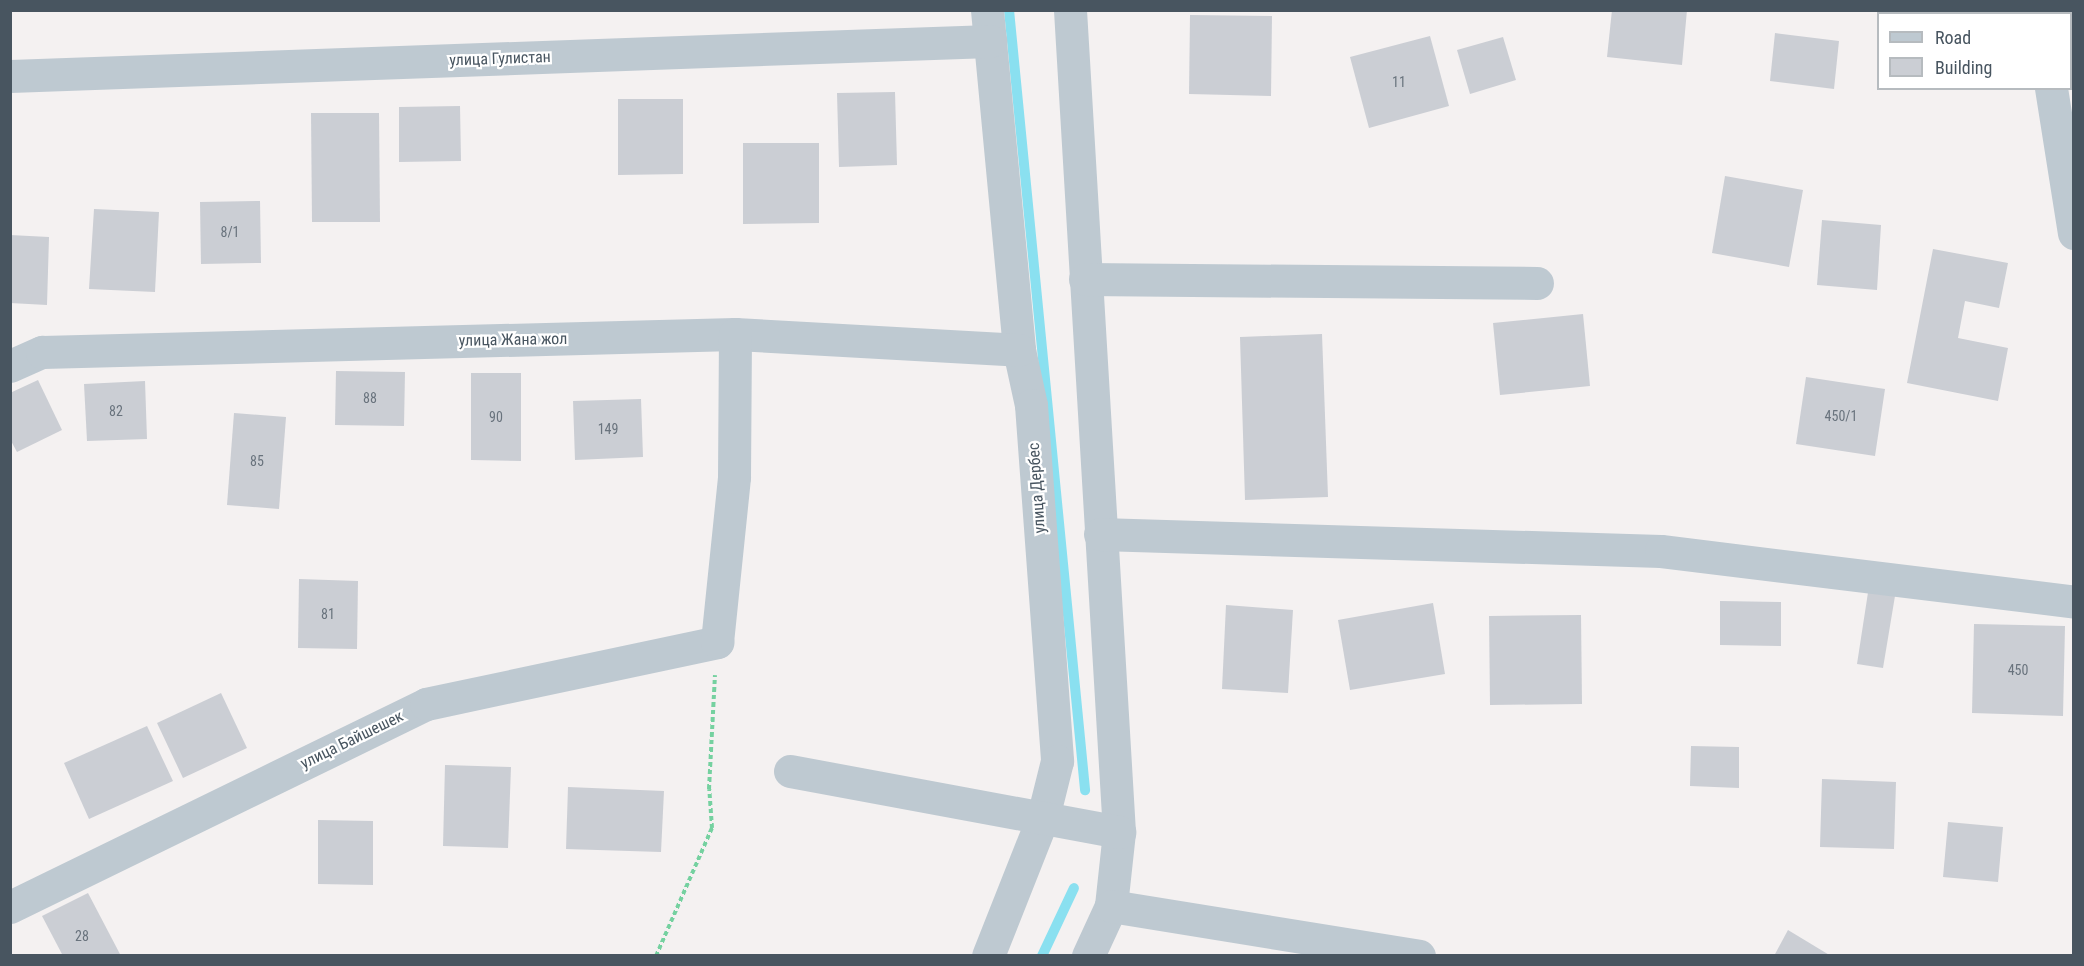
<!DOCTYPE html>
<html>
<head>
<meta charset="utf-8">
<style>
	body { margin:0 }
	#map { position:relative; width:2084px; height:966px; overflow:hidden; background:#f4f1f1; font-family:"Roboto Condensed",sans-serif }
	div>[style] { position:absolute }
	.stream>* { height:10px; margin:-5px; padding:0 5px; transform-origin:5px; border-radius:5px; background:#8ae0f0 }
	.building>* { inset:0; background:#cbced4 }
	.path>* { height:4px; margin-top:-2px; transform-origin:0; background:repeating-linear-gradient(90deg,#75d1a0 0 4.5px,transparent 0 7.5px) }
	.minor>* { height:33px; margin:-16.5px; padding:0 16.5px; transform-origin:16.5px; border-radius:16.5px; background:#bec9d1 }
	span { translate:-50% -50%; white-space:nowrap; text-align:center; line-height:1.15; -webkit-text-stroke:4.5px #fff; paint-order:stroke }
	.number-label { font-size:14px; color:#69737d }
	.number-label span { -webkit-text-stroke-width:0 }
	.street-label { font-size:16px; color:#485560 }
	.frame { position:absolute; inset:0; border:12px solid #485560; pointer-events:none }
	.legend { position:absolute; left:1877px; top:12px; width:195px; height:78px; box-sizing:border-box; background:#fff; border:2px solid #b6bbbf; margin:0; padding:8px 10px; list-style:none; font-size:18px; color:#485560 }
	.legend li { display:flex; align-items:center; gap:12px; height:30px }
	.legend b { width:30px; border:2px solid #b6bbbf }
</style>
</head>
<body>
<div id="map">
	<div class="stream">
		<div style="left:1009px;top:10px;width:784px;rotate:84.43deg"></div>
		<div style="left:1042px;top:956px;width:75px;rotate:-64.8deg"></div>
	</div>
	<div class="building">
		<div style="clip-path:polygon(1612px 10px,1687px 10px,1682px 65px,1607px 57px)"></div>
		<div style="clip-path:polygon(1190px 15px,1272px 16px,1271px 96px,1189px 94px)"></div>
		<div style="clip-path:polygon(1775px 33px,1839px 41px,1834px 89px,1770px 81px)"></div>
		<div style="clip-path:polygon(1430px 36px,1449px 106px,1369px 128px,1350px 57px)"></div>
		<div style="clip-path:polygon(1503px 37px,1516px 80px,1470px 94px,1457px 50px)"></div>
		<div style="clip-path:polygon(895px 92px,897px 165px,839px 167px,837px 93px)"></div>
		<div style="clip-path:polygon(618px 99px,683px 99px,683px 174px,618px 175px)"></div>
		<div style="clip-path:polygon(460px 106px,461px 161px,399px 162px,399px 107px)"></div>
		<div style="clip-path:polygon(311px 113px,379px 113px,380px 222px,312px 222px)"></div>
		<div style="clip-path:polygon(743px 143px,819px 143px,819px 223px,743px 224px)"></div>
		<div style="clip-path:polygon(1725px 176px,1803px 190px,1789px 267px,1712px 253px)"></div>
		<div style="clip-path:polygon(260px 201px,261px 263px,201px 264px,200px 202px)"></div>
		<div style="clip-path:polygon(94px 209px,159px 212px,155px 292px,89px 289px)"></div>
		<div style="clip-path:polygon(1822px 220px,1881px 225px,1877px 290px,1817px 285px)"></div>
		<div style="clip-path:polygon(10px 235px,49px 237px,47px 305px,10px 303px)"></div>
		<div style="clip-path:polygon(1933px 249px,2008px 263px,1999px 308px,1965px 301px,1958px 338px,2008px 348px,1998px 401px,1907px 383px)"></div>
		<div style="clip-path:polygon(1583px 314px,1590px 386px,1500px 395px,1493px 323px)"></div>
		<div style="clip-path:polygon(1322px 334px,1328px 497px,1245px 500px,1240px 337px)"></div>
		<div style="clip-path:polygon(336px 371px,405px 372px,404px 426px,335px 425px)"></div>
		<div style="clip-path:polygon(471px 373px,521px 373px,521px 461px,471px 460px)"></div>
		<div style="clip-path:polygon(1806px 377px,1885px 389px,1875px 456px,1796px 444px)"></div>
		<div style="clip-path:polygon(38px 380px,62px 430px,17px 452px,10px 439px,10px 393px)"></div>
		<div style="clip-path:polygon(145px 381px,147px 439px,87px 441px,84px 384px)"></div>
		<div style="clip-path:polygon(641px 399px,643px 457px,575px 460px,573px 401px)"></div>
		<div style="clip-path:polygon(234px 413px,286px 417px,279px 509px,227px 505px)"></div>
		<div style="clip-path:polygon(299px 579px,358px 581px,357px 649px,298px 648px)"></div>
		<div style="clip-path:polygon(1869px 586px,1896px 590px,1883px 668px,1857px 664px)"></div>
		<div style="clip-path:polygon(1720px 601px,1781px 602px,1781px 646px,1720px 645px)"></div>
		<div style="clip-path:polygon(1433px 603px,1445px 674px,1350px 690px,1338px 620px)"></div>
		<div style="clip-path:polygon(1226px 605px,1293px 610px,1288px 693px,1222px 689px)"></div>
		<div style="clip-path:polygon(1581px 615px,1582px 704px,1490px 705px,1489px 616px)"></div>
		<div style="clip-path:polygon(1974px 624px,2065px 626px,2063px 716px,1972px 713px)"></div>
		<div style="clip-path:polygon(221px 693px,247px 748px,183px 778px,157px 723px)"></div>
		<div style="clip-path:polygon(147px 726px,173px 781px,89px 819px,64px 763px)"></div>
		<div style="clip-path:polygon(1691px 746px,1739px 747px,1739px 788px,1690px 786px)"></div>
		<div style="clip-path:polygon(445px 765px,511px 767px,508px 848px,443px 846px)"></div>
		<div style="clip-path:polygon(1822px 779px,1896px 782px,1894px 849px,1820px 847px)"></div>
		<div style="clip-path:polygon(568px 787px,664px 791px,661px 852px,566px 849px)"></div>
		<div style="clip-path:polygon(318px 820px,373px 821px,373px 885px,318px 884px)"></div>
		<div style="clip-path:polygon(1948px 822px,2003px 827px,1998px 882px,1943px 877px)"></div>
		<div style="clip-path:polygon(88px 893px,121px 956px,63px 956px,42px 916px)"></div>
		<div style="clip-path:polygon(1788px 930px,1831px 956px,1774px 956px)"></div>
	</div>
	<div class="path">
		<div style="left:656px;top:956px;width:140px;rotate:-66.4deg"></div>
		<div style="left:712px;top:828px;width:39px;rotate:-94deg"></div>
		<div style="left:709px;top:789px;width:114px;rotate:-87deg"></div>
	</div>
	<div class="minor">
		<div style="left:987px;top:10px;width:342px;rotate:84.6deg"></div>
		<div style="left:1019px;top:350px;width:56px;rotate:77.7deg"></div>
		<div style="left:1031px;top:405px;width:357px;rotate:85.8deg"></div>
		<div style="left:1057px;top:761px;width:58px;rotate:104deg"></div>
		<div style="left:1043px;top:817px;width:149px;rotate:111.6deg"></div>
		<div style="left:1070px;top:10px;width:823px;rotate:86.59deg"></div>
		<div style="left:1119px;top:832px;width:74px;rotate:96.2deg"></div>
		<div style="left:1111px;top:906px;width:55px;rotate:114.7deg"></div>
		<div style="left:2038px;top:10px;width:4px;rotate:76deg"></div>
		<div style="left:10px;top:76px;width:981px;rotate:-2.05deg"></div>
		<div style="left:2051px;top:88px;width:147px;rotate:81deg"></div>
		<div style="left:1085px;top:279px;width:452px;rotate:0.5deg"></div>
		<div style="left:10px;top:366px;width:35px;rotate:-24deg"></div>
		<div style="left:42px;top:352px;width:693px;rotate:-1.49deg"></div>
		<div style="left:735px;top:334px;width:284px;rotate:3.2deg"></div>
		<div style="left:1100px;top:534px;width:561px;rotate:1.74deg"></div>
		<div style="left:1661px;top:551px;width:416px;rotate:7deg"></div>
		<div style="left:790px;top:771px;width:335px;rotate:10.5deg"></div>
		<div style="left:1111px;top:906px;width:312px;rotate:9.2deg"></div>
		<div style="left:10px;top:907px;width:463px;rotate:-26deg"></div>
		<div style="left:426px;top:704px;width:298px;rotate:-12deg"></div>
		<div style="left:717px;top:642px;width:166px;rotate:-84.1deg"></div>
		<div style="left:734px;top:477px;width:143px;rotate:-89.6deg"></div>
	</div>
	<div class="number-label">
		<span style="left:1399px;top:82px">11</span>
		<span style="left:230px;top:232px">8/1</span>
		<span style="left:370px;top:398px">88</span>
		<span style="left:116px;top:411px">82</span>
		<span style="left:1841px;top:416px">450/1</span>
		<span style="left:496px;top:417px">90</span>
		<span style="left:608px;top:429px">149</span>
		<span style="left:257px;top:461px">85</span>
		<span style="left:328px;top:614px">81</span>
		<span style="left:2018px;top:670px">450</span>
		<span style="left:82px;top:936px">28</span>
	</div>
	<div class="street-label">
		<span style="left:500px;top:59px;rotate:-2deg">улица Гулистан</span>
		<span style="left:513px;top:340px;rotate:-1deg">улица Жана жол</span>
		<span style="left:1037px;top:488px;rotate:-94deg">улица Дербес</span>
		<span style="left:352px;top:740px;rotate:-26deg">улица Байшешек</span>
	</div>
	<div class="frame"></div>
	<ul class="legend">
	<li><b style="height:8px;background:#bec9d1"></b>Road</li>
	<li><b style="height:16px;background:#cbced4"></b>Building</li>
	</ul>
</div>
</body>
</html>
